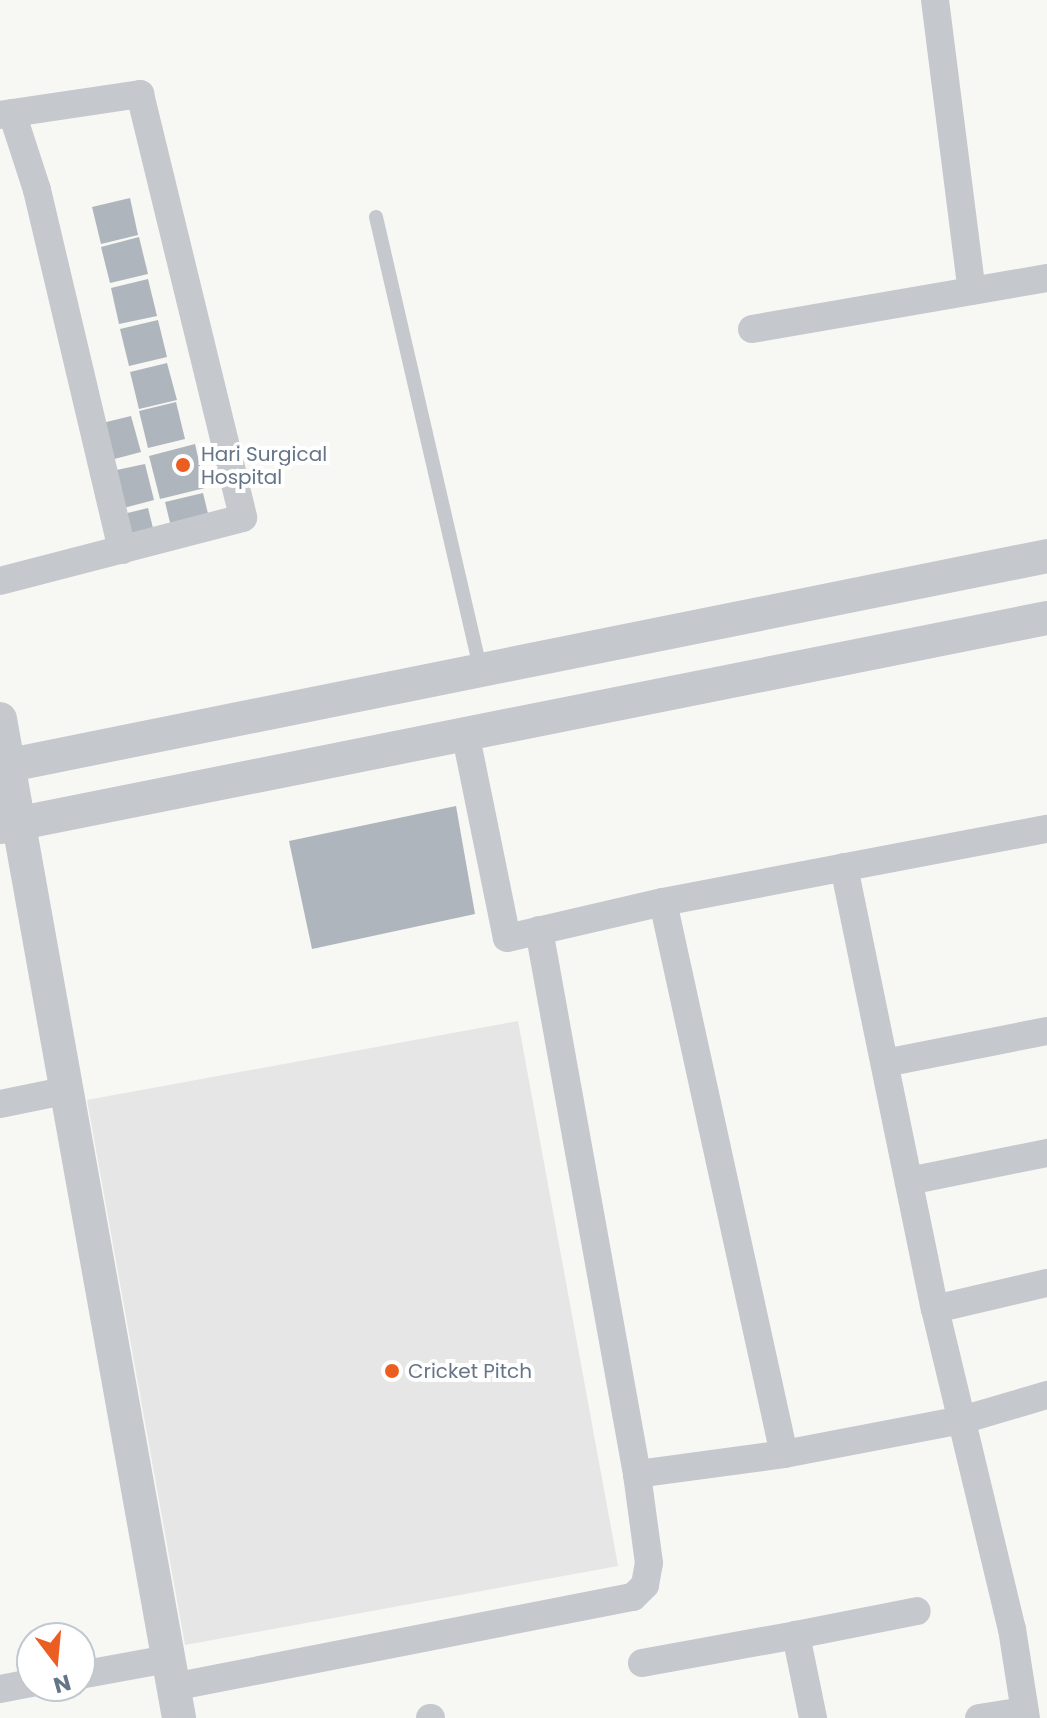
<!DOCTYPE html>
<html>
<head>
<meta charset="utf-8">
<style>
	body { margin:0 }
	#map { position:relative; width:1047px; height:1718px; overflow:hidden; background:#f7f7f4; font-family:Poppins,sans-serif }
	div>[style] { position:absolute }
	.built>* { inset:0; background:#e5e6e5 }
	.building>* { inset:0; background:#aeb5bc }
	.service>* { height:14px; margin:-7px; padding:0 7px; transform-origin:7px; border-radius:7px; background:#c5c8cc }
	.minor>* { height:28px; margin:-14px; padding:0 14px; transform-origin:14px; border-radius:14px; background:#c5c8cc }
	.tertiary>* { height:34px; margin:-17px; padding:0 17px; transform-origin:17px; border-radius:17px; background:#c5c8cc }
	.dots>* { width:22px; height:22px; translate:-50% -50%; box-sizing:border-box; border:4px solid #fff; border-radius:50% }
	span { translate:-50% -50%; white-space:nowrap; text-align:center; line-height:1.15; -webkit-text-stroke:8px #fff; paint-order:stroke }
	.poi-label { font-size:20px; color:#657587 }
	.left { translate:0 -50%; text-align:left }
	.north { position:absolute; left:16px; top:1622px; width:80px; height:80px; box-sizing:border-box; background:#fff; border:2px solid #c1c8cf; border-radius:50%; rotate:164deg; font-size:22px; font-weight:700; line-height:32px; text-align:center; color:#657587 }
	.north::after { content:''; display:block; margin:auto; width:28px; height:36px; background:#eb5d21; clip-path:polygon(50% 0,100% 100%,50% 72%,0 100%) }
</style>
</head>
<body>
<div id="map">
	<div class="built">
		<div style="clip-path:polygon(518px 1021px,618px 1566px,185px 1645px,87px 1100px)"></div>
	</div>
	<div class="building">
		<div style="clip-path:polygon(130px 198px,138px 235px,101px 244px,92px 207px)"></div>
		<div style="clip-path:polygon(139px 237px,148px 274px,110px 283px,101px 247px)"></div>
		<div style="clip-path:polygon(148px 279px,157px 316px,119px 324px,111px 288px)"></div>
		<div style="clip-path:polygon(158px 320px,167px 357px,129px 366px,120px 329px)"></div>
		<div style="clip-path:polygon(167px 363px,177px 400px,139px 409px,130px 372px)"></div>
		<div style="clip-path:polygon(176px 402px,185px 439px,148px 448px,139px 411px)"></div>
		<div style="clip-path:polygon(131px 416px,141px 452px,103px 462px,94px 425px)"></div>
		<div style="clip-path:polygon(195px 444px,205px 488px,160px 499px,149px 456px)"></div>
		<div style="clip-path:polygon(145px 464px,154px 500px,116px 510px,107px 472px)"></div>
		<div style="clip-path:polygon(203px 493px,212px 530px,174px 539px,165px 502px)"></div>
		<div style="clip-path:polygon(148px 508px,157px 544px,120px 554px,111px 517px)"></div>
		<div style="clip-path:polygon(456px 806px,475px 914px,312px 949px,289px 841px)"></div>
	</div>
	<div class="service">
		<div style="left:376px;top:217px;width:464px;rotate:77deg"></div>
	</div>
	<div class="minor">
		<div style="left:935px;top:0;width:293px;rotate:82.8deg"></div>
		<div style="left:12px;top:113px;width:81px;rotate:72deg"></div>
		<div style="left:37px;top:190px;width:370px;rotate:76.7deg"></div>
		<div style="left:0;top:115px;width:142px;rotate:-8.5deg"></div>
		<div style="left:140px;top:94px;width:436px;rotate:76.3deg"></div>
		<div style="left:243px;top:518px;width:251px;rotate:165.5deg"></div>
		<div style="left:752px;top:329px;width:299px;rotate:-9.8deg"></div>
		<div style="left:466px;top:737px;width:205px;rotate:78.5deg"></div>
		<div style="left:507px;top:938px;width:160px;rotate:-13deg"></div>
		<div style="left:663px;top:902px;width:391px;rotate:-10.8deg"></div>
		<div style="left:844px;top:867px;width:451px;rotate:78.4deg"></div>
		<div style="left:935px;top:1309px;width:329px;rotate:76.5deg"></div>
		<div style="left:1012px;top:1629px;width:90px;rotate:81.1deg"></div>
		<div style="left:663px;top:902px;width:565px;rotate:77.64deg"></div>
		<div style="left:539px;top:930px;width:553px;rotate:79.79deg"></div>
		<div style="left:637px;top:1474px;width:148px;rotate:-7.7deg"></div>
		<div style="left:784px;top:1454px;width:181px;rotate:-10.8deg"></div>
		<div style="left:962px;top:1420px;width:89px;rotate:-16.4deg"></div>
		<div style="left:885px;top:1063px;width:165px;rotate:-11.2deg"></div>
		<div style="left:0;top:1104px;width:70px;rotate:-11.5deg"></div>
		<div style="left:909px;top:1181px;width:141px;rotate:-11.5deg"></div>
		<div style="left:935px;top:1309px;width:115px;rotate:-13.1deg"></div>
		<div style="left:642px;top:1663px;width:157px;rotate:-10.3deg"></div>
		<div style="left:80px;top:1675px;width:89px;rotate:-10.3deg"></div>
		<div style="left:173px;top:1687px;width:469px;rotate:-11.1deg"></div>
		<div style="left:633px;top:1597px;width:17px;rotate:-45deg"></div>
		<div style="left:645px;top:1585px;width:22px;rotate:-80deg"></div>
		<div style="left:649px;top:1563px;width:90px;rotate:-97.7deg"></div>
		<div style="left:0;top:1689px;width:33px;rotate:-11deg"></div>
		<div style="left:430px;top:1718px;width:1px"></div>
		<div style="left:813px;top:1718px;width:85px;rotate:-101.6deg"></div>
		<div style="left:796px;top:1635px;width:123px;rotate:-11.2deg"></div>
		<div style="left:979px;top:1718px;width:46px;rotate:-8.8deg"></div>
	</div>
	<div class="tertiary">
		<div style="left:0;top:719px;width:1015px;rotate:79.84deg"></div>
		<div style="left:0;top:767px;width:1068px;rotate:-11.39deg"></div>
		<div style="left:0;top:827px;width:1068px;rotate:-11.29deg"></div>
	</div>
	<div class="dots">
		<div style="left:183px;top:465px;background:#eb5d21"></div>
		<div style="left:392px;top:1371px;background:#eb5d21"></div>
	</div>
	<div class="poi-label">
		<span class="left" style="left:201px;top:466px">Hari Surgical<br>Hospital</span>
		<span class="left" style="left:408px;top:1371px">Cricket Pitch</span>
	</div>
	<div class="north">N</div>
</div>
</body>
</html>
